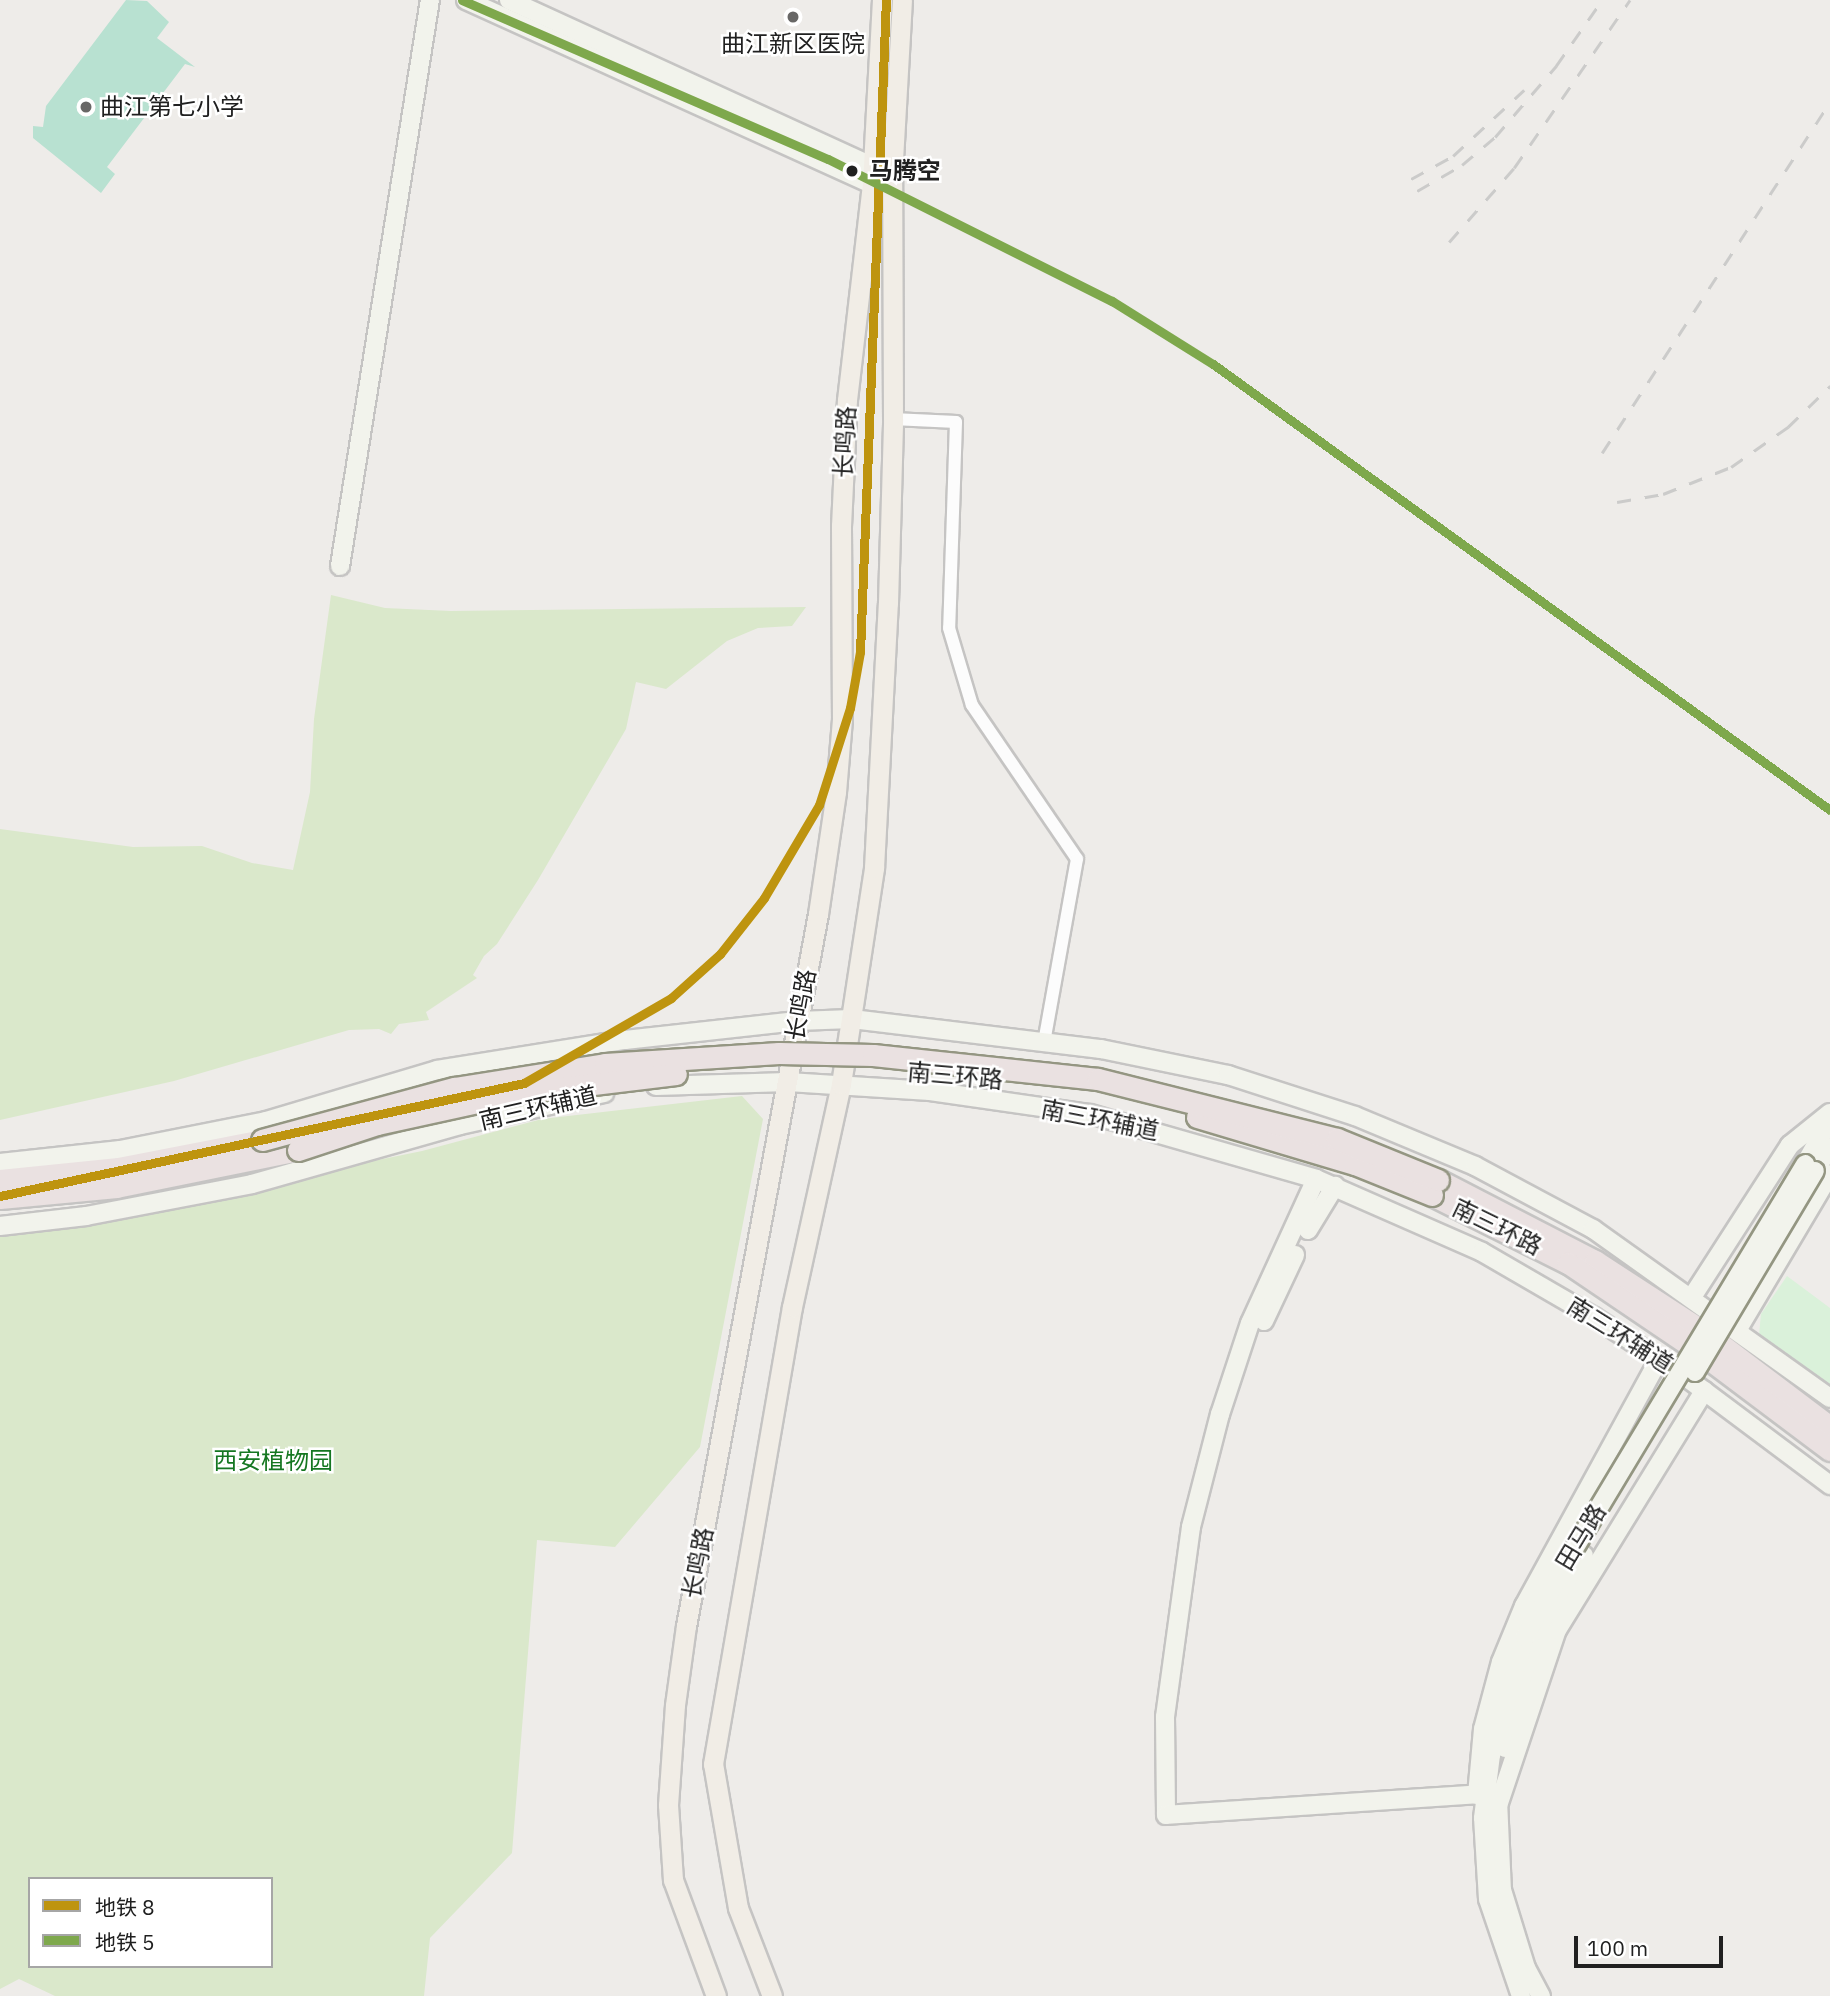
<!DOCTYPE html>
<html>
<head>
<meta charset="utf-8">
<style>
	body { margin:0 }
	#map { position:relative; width:1830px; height:1996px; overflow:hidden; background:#eeece9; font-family:"IBM Plex Sans","Noto Sans SC",sans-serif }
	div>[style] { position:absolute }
	.grass>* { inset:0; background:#dae8cb }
	.park>* { inset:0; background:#daf1da }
	.pitch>* { inset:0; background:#b8e1d1 }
	.roads { filter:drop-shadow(2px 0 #c5c4c3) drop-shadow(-2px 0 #c5c4c3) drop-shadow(0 2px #c5c4c3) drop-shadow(0 -2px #c5c4c3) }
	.street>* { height:12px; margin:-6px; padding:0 6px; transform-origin:6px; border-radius:6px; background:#fcfcfc }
	.secondary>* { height:18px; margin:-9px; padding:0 9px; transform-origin:9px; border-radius:9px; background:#f2f3ec }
	.primary>* { height:19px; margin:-9.5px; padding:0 9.5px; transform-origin:9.5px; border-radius:9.5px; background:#f1ede6 }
	.highway>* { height:21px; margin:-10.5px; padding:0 10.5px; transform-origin:10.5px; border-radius:10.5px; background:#eae1e1 }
	.rail>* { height:2.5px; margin-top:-1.25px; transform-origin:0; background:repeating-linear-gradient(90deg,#cbcbca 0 14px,transparent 0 28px) }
	.bridges { filter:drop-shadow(2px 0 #949682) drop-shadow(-2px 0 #949682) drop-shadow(0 2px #949682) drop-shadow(0 -2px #949682) }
	.secondary-bridge>* { height:18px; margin:-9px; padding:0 9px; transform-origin:9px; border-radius:9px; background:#f2f3ec }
	.highway-bridge>* { height:21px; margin:-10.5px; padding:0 10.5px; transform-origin:10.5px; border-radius:10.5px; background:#eae1e1 }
	.metro-1>* { height:9px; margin:-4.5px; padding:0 4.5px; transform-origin:4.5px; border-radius:4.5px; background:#be940f }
	.metro-2>* { height:9px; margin:-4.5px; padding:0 4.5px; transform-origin:4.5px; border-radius:4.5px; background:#7ea84c }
	.dots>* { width:19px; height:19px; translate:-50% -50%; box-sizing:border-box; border:4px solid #fff; border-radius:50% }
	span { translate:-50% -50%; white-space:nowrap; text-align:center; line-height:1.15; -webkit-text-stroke:5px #fff; paint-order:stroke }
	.poi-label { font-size:24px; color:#202020 }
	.left { translate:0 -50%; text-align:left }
	.stop-label { font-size:24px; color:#202020; font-weight:700 }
	.street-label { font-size:24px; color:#202020 }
	.park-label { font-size:24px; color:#157721 }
	.legend { position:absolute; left:28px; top:1877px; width:245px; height:91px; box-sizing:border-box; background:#fff; border:2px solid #a6a6a6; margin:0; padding:9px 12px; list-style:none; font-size:21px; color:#202020 }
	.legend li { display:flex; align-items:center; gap:14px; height:35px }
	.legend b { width:35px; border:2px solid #a6a6a6 }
	.scale { position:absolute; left:1574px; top:1936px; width:149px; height:32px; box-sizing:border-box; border:4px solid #202020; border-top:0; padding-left:9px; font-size:21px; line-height:24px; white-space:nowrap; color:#202020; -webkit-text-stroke:5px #fff; paint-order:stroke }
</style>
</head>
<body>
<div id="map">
	<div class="grass">
		<div style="clip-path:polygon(331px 595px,385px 608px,451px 611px,806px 607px,792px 626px,758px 628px,727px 641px,666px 689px,636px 682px,626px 729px,538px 880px,497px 944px,484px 956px,473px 975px,477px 978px,426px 1012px,429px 1020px,399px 1024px,391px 1034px,379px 1029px,349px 1030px,174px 1081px,0 1120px,0 829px,133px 847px,202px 846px,252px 863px,293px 870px,310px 792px,314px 719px)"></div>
		<div style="clip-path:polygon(evenodd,742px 1096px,763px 1119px,700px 1447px,615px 1547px,537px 1540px,512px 1853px,430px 1938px,424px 1996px,55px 1996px,19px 1979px,0 1989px,0 1237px,422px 1151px,542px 1119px,742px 1096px,30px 1879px,271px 1879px,271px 1966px,30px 1966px,30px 1879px)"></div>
	</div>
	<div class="park">
		<div style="clip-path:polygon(1787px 1276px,1830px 1308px,1830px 1387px,1759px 1335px,1761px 1314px)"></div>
	</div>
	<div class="pitch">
		<div style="clip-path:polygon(126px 0,147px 1px,169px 22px,157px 38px,195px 67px,185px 64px,107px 167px,115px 174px,101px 193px,33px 138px,33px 126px,43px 127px,46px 106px)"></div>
	</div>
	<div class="roads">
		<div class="street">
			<div style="left:893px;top:419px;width:63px;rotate:2.7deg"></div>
			<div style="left:956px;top:422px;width:206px;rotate:91.9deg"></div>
			<div style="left:949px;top:628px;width:80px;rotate:73.4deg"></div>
			<div style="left:972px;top:705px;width:186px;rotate:55.7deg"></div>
			<div style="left:1077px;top:859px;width:186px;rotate:100.2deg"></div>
		</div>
		<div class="secondary">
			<div style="left:466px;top:0;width:446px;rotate:24.4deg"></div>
			<div style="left:872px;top:184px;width:13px;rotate:-18deg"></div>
			<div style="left:509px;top:0;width:413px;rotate:24.6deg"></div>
			<div style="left:340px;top:566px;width:573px;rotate:-80.97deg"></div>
			<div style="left:656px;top:1086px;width:132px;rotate:-1.7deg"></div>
			<div style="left:788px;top:1082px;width:142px;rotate:3.6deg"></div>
			<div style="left:930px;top:1091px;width:162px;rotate:8.2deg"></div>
			<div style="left:1090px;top:1114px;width:235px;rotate:16deg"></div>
			<div style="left:1316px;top:1179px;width:181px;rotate:23.7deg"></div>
			<div style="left:1482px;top:1252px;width:129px;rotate:30.1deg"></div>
			<div style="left:1594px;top:1317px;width:106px;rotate:33.1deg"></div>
			<div style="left:1683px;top:1375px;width:184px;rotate:36.8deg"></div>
			<div style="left:0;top:1163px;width:121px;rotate:-6.2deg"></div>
			<div style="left:120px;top:1150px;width:149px;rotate:-11.2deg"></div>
			<div style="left:266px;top:1121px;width:178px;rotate:-16.6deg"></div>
			<div style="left:437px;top:1070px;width:190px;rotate:-9.1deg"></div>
			<div style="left:625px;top:1040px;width:173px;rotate:-6.3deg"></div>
			<div style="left:797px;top:1021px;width:55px;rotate:-2.1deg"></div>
			<div style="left:852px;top:1019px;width:251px;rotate:6.9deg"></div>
			<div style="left:1101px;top:1049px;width:130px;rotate:11.6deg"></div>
			<div style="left:1228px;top:1075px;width:133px;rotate:17.9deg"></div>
			<div style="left:1355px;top:1116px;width:130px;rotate:22.6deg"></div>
			<div style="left:1475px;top:1166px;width:134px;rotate:28.1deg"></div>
			<div style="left:1593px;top:1229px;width:291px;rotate:35.5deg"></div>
			<div style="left:1805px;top:1164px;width:51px;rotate:-60.4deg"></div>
			<div style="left:1815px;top:1171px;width:28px;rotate:-58deg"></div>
			<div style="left:1316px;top:1179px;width:158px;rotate:114.6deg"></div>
			<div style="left:1250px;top:1323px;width:96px;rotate:108.2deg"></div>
			<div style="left:1220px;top:1414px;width:117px;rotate:104.4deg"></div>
			<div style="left:1191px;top:1527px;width:192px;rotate:97.8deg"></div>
			<div style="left:1165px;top:1717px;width:98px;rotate:89.4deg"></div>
			<div style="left:1166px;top:1815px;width:321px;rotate:-3.8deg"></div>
			<div style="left:0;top:1226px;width:87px;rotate:-6.6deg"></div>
			<div style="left:86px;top:1216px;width:169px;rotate:-10.9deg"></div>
			<div style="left:252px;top:1184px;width:216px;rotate:-15.8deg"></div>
			<div style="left:460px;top:1125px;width:148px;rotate:-12.5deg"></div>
			<div style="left:1308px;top:1230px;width:52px;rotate:-58.5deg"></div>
			<div style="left:1692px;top:1297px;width:181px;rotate:-57.2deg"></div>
			<div style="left:1790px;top:1145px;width:51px;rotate:-38.7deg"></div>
			<div style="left:1264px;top:1321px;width:73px;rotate:-64.8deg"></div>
			<div style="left:1738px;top:1329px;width:180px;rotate:-59.3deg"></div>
			<div style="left:1505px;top:1748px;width:122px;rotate:-72.9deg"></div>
			<div style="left:1541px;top:1631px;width:87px;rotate:-60.5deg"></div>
			<div style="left:1477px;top:1795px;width:66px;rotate:-84.8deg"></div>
			<div style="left:1483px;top:1729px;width:69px;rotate:-75deg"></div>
			<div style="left:1501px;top:1662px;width:61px;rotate:-67.7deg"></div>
			<div style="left:1524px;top:1606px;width:281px;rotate:-61.3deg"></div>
			<div style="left:1498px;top:1800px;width:90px;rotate:87.5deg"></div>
			<div style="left:1502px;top:1890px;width:82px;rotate:72.9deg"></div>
			<div style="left:1526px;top:1968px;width:32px;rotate:62deg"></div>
			<div style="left:1497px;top:1809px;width:189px;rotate:-71.5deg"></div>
			<div style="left:1557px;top:1630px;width:281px;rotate:-58.4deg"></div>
			<div style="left:1521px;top:1996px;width:102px;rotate:-108.8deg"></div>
			<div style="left:1488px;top:1899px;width:81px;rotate:-93.5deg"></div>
			<div style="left:1483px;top:1818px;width:64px;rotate:-82.8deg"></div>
			<div style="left:1491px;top:1755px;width:123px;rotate:-73.9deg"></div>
			<div style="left:1525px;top:1637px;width:101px;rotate:-60.9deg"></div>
		</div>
		<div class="primary">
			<div style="left:716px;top:1996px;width:124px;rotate:-110.3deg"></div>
			<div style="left:673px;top:1880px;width:75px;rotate:-93.8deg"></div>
			<div style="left:668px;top:1805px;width:100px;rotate:-86deg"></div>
			<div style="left:675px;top:1705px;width:80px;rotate:-82.1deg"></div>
			<div style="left:686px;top:1626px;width:724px;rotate:-79.5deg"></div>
			<div style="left:818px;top:914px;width:123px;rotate:-81.6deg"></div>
			<div style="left:836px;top:792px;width:73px;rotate:-85.3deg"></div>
			<div style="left:842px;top:719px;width:193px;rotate:-90.3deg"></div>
			<div style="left:841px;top:526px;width:126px;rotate:-87.3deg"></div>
			<div style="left:847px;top:400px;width:217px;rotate:-83.4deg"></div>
			<div style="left:872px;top:184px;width:184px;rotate:-86.9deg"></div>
			<div style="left:772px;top:1996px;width:94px;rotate:-111.1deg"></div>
			<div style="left:738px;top:1908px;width:146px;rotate:-99.8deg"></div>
			<div style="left:713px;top:1764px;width:464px;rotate:-80.2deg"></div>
			<div style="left:792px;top:1307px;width:228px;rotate:-77.6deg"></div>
			<div style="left:841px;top:1084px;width:219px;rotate:-81.3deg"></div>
			<div style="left:874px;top:868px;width:265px;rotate:-87deg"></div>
			<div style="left:888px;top:603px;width:184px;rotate:-88.4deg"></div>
			<div style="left:893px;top:419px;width:241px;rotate:-90.2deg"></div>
			<div style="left:892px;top:178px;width:178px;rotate:-86.8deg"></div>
		</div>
		<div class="highway">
			<div style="left:0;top:1180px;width:119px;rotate:-5.8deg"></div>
			<div style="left:118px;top:1168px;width:147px;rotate:-11deg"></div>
			<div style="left:1438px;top:1180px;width:177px;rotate:27.3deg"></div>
			<div style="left:1595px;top:1261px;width:134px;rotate:33.1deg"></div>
			<div style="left:1707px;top:1334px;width:154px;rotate:37.1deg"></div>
			<div style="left:1432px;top:1195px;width:152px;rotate:26.6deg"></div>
			<div style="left:1568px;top:1263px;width:157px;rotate:34.1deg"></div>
			<div style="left:1698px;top:1351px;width:165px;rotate:36.9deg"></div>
			<div style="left:0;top:1198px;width:117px;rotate:-5.4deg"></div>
			<div style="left:116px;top:1187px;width:186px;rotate:-11.5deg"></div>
		</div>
	</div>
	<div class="rail">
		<div style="left:1411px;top:179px;width:48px;rotate:-28.7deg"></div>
		<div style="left:1453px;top:156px;width:97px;rotate:-42.9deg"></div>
		<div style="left:1417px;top:191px;width:52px;rotate:-30deg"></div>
		<div style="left:1462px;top:165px;width:43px;rotate:-40.3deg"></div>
		<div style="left:1495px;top:137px;width:94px;rotate:-49.3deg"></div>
		<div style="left:1556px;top:66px;width:80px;rotate:-55.1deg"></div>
		<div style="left:1449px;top:242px;width:98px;rotate:-48.7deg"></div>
		<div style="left:1514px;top:168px;width:204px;rotate:-55.4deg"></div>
		<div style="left:1602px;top:453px;width:419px;rotate:-57deg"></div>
		<div style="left:1617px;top:502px;width:47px;rotate:-9.9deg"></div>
		<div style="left:1663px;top:494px;width:73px;rotate:-21.7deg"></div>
		<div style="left:1731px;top:467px;width:70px;rotate:-35.1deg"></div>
		<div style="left:1788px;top:427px;width:59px;rotate:-44.3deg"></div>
	</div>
	<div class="bridges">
		<div class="secondary-bridge">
			<div style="left:1695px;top:1372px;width:234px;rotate:-59.2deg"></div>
			<div style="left:1574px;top:1549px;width:449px;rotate:-59deg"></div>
		</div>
		<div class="highway-bridge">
			<div style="left:1197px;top:1117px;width:165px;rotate:16.6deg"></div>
			<div style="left:1355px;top:1164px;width:83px;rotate:21.9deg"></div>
			<div style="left:262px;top:1140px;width:199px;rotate:-15.2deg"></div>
			<div style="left:454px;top:1088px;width:153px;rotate:-9deg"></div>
			<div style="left:605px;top:1064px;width:174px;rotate:-3.6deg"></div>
			<div style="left:779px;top:1053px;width:94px;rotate:1.2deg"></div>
			<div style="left:873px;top:1055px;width:226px;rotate:6.1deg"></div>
			<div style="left:1098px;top:1079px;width:246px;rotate:14.1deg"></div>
			<div style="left:1337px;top:1139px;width:109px;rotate:22.1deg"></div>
			<div style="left:298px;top:1150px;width:83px;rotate:-18.2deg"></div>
			<div style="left:377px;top:1124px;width:145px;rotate:-12.3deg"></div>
			<div style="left:519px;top:1093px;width:158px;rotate:-6.9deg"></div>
		</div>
	</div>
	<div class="metro-1">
		<div style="left:0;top:1196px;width:536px;rotate:-12.17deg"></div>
		<div style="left:524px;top:1083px;width:170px;rotate:-30deg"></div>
		<div style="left:671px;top:998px;width:66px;rotate:-41.9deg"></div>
		<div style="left:720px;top:954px;width:71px;rotate:-51.8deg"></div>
		<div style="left:764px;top:898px;width:108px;rotate:-59.4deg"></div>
		<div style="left:819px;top:805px;width:102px;rotate:-72.3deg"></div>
		<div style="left:850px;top:708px;width:57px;rotate:-79.9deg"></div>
		<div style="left:860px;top:652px;width:653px;rotate:-87.72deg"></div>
	</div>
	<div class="metro-2">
		<div style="left:462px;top:0;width:399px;rotate:23.5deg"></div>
		<div style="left:828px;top:159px;width:318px;rotate:26.6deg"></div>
		<div style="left:1112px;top:301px;width:119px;rotate:32deg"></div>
		<div style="left:1213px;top:364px;width:761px;rotate:35.86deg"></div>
	</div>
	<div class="dots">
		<div style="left:793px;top:17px;background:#686766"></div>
		<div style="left:86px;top:107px;background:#686766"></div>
		<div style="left:852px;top:171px;background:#202020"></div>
	</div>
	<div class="poi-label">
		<span style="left:793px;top:44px">曲江新区医院</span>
		<span class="left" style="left:100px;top:107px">曲江第七小学</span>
	</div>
	<div class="stop-label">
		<span class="left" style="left:869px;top:171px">马腾空</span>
	</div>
	<div class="street-label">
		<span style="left:845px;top:442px;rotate:-87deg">长鸣路</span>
		<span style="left:801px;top:1005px;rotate:-80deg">长鸣路</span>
		<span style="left:955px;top:1076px;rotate:5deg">南三环路</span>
		<span style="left:538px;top:1108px;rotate:-13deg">南三环辅道</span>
		<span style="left:1100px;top:1120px;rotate:11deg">南三环辅道</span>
		<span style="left:1497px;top:1227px;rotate:26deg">南三环路</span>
		<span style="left:1620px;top:1335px;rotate:32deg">南三环辅道</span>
		<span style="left:1581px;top:1537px;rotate:-59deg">田马路</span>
		<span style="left:698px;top:1563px;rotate:-79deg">长鸣路</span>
	</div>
	<div class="park-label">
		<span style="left:273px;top:1461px">西安植物园</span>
	</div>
	<ul class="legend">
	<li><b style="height:9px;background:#be940f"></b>地铁 8</li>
	<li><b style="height:9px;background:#7ea84c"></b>地铁 5</li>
	</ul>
	<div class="scale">100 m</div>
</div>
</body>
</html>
